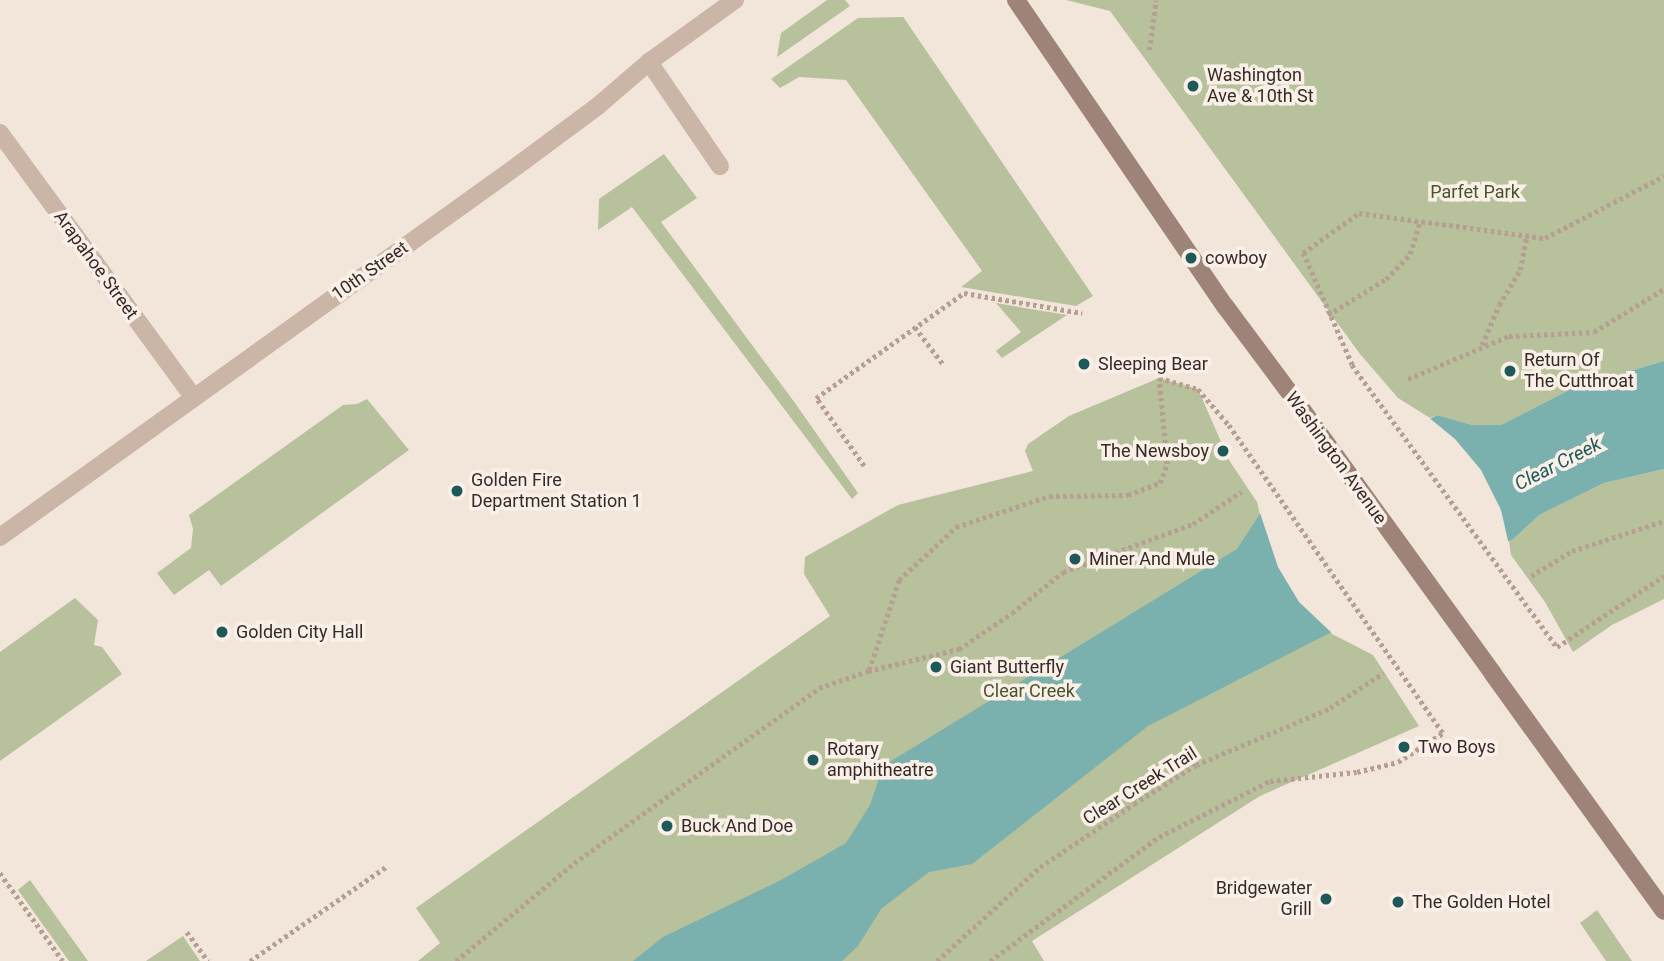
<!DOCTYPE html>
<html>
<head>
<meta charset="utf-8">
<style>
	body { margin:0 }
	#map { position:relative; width:1664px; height:961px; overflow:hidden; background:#f2e6db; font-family:Roboto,sans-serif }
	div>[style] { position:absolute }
	.green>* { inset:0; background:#b7c19b }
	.water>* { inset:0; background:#7ab0ae }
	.pier>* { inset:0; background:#f2e6db }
	.path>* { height:4.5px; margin-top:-2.25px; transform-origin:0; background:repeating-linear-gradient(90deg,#b69f91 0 3.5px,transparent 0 7px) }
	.lane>* { height:18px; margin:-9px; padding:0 9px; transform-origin:9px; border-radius:9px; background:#cab5a7 }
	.street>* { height:18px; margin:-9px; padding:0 9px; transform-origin:9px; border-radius:9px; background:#cab5a7 }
	.secondary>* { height:18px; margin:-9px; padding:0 9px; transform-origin:9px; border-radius:9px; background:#9e8478 }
	.path-bridge>* { height:4.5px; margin-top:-2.25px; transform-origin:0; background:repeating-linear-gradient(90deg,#b69f91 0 3.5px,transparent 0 7px) }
	.secondary-bridge>* { height:18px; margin:-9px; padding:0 9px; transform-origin:9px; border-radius:9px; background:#9e8478 }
	.dots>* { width:19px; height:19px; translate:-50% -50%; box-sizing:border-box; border:4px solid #faf0e8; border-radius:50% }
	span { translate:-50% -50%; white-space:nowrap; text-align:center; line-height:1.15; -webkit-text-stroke:7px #faf0e8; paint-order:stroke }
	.poi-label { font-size:18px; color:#372b28 }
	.left { translate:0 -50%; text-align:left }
	.right { translate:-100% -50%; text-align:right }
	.park-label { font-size:18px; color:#49552b }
	.street-label { font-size:18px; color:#372b28 }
	.water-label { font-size:19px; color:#1d5959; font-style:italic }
</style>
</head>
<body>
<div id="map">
	<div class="green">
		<div style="clip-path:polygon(827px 0,845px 0,850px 6px,777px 57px,781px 33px)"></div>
		<div style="clip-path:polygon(1066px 0,1664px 0,1664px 361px,1575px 387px,1501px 425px,1472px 425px,1437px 415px,1430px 418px,1398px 398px,1360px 354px,1110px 11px)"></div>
		<div style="clip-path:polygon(904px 17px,904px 18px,1093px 296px,1076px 306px,961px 287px,982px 271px,846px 80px,799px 77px,780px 88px,771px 79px,858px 18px)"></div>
		<div style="clip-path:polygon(664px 154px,697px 198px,661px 222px,795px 403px,858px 493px,852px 499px,632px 207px,598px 230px,599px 199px)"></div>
		<div style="clip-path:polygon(996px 303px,1067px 315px,1002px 358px,996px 351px,1021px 332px)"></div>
		<div style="clip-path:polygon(1159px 378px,1198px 389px,1229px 460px,1257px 502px,1260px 514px,1332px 634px,1373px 655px,1419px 726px,1260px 796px,1032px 941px,1044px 961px,418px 961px,440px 943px,416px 908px,830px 616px,804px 574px,805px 557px,898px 505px,1033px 471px,1025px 451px,1028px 444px,1069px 416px)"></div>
		<div style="clip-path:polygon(367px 399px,409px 450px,221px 586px,209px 570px,174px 595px,157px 573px,191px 548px,193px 529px,189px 515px,343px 405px,357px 404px)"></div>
		<div style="clip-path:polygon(1664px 469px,1664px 599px,1612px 625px,1573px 652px,1545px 602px,1511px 555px,1509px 541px,1539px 515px,1604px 483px)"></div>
		<div style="clip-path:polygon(75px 598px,98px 620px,94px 645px,102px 647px,122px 674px,0 761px,0 652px)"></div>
		<div style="clip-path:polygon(30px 880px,88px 961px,69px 961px,18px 890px)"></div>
		<div style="clip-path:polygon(1597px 910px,1632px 961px,1606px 961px,1580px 923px)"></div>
		<div style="clip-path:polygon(183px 936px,200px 961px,146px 961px)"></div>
	</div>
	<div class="water">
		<div style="clip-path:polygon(1664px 361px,1664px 469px,1604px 483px,1539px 515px,1513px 539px,1148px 726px,972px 864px,929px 872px,881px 909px,858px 946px,842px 961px,633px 961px,663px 937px,781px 880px,846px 843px,870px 805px,883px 766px,1237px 549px,1260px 514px,1437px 415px,1472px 425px,1501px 425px,1575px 387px)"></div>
	</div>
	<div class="pier">
		<div style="clip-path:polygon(1427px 416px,1455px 439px,1481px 470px,1501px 510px,1509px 545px,1334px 635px,1299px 602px,1278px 567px,1259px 510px)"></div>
	</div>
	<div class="path">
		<div style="left:1149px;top:50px;width:50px;rotate:-82deg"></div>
		<div style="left:1328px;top:315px;width:68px;rotate:-31.8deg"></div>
		<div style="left:1386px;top:279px;width:35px;rotate:-46deg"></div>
		<div style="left:1410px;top:254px;width:34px;rotate:-73deg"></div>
		<div style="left:915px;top:327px;width:46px;rotate:52.9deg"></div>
		<div style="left:1482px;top:345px;width:43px;rotate:-67deg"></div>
		<div style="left:1499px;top:305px;width:41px;rotate:-59deg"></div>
		<div style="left:1520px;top:270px;width:36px;rotate:-79deg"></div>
		<div style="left:1352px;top:365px;width:122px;rotate:-113.6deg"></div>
		<div style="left:1303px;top:253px;width:69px;rotate:-35.5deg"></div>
		<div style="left:1359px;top:213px;width:188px;rotate:7.7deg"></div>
		<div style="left:1545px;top:238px;width:134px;rotate:-27.5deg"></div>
		<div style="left:1408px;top:379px;width:110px;rotate:-23.1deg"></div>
		<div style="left:1509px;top:336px;width:85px;rotate:-2.7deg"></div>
		<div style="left:1594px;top:332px;width:82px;rotate:-31.6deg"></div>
		<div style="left:864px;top:466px;width:83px;rotate:-125.2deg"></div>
		<div style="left:816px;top:398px;width:181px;rotate:-35.4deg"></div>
		<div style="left:964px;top:293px;width:120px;rotate:9.6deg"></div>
		<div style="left:1531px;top:576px;width:48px;rotate:-31.4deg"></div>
		<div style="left:1572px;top:551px;width:97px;rotate:-18.1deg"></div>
		<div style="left:1557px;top:647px;width:128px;rotate:-33.6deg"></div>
		<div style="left:869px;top:670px;width:95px;rotate:-71.6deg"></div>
		<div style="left:899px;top:580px;width:78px;rotate:-42.9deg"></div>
		<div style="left:956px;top:527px;width:98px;rotate:-18.4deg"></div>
		<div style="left:1049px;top:496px;width:79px;rotate:-0.7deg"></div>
		<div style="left:1128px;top:495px;width:34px;rotate:-21deg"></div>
		<div style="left:1160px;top:483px;width:20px;rotate:-70deg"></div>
		<div style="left:1167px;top:464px;width:86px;rotate:-95.3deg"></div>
		<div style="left:1159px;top:378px;width:41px;rotate:15.8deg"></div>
		<div style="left:1198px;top:389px;width:48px;rotate:49.3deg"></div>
		<div style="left:0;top:873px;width:108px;rotate:54.4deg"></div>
		<div style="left:187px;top:932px;width:36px;rotate:54deg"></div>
		<div style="left:250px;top:961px;width:167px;rotate:-34.7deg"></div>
		<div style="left:456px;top:961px;width:153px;rotate:-39.7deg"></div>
		<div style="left:574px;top:863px;width:301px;rotate:-35.5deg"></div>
		<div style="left:819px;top:688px;width:52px;rotate:-19.1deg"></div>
		<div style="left:868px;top:671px;width:94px;rotate:-13.6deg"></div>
		<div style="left:959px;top:649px;width:64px;rotate:-34.2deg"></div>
		<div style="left:1012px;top:613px;width:65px;rotate:-38.8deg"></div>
		<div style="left:1063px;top:572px;width:139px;rotate:-20.3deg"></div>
		<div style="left:1193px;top:524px;width:58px;rotate:-33.7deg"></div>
		<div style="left:937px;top:961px;width:139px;rotate:-42.4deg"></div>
		<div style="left:1040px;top:867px;width:113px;rotate:-33.8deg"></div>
		<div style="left:1134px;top:804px;width:73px;rotate:-32.2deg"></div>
		<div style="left:1196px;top:765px;width:146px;rotate:-23deg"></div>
		<div style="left:1330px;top:708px;width:64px;rotate:-33.4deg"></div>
		<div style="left:990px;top:961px;width:210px;rotate:-36.3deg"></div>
		<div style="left:1159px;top:837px;width:124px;rotate:-26.8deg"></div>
		<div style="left:1270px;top:781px;width:87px;rotate:-5.9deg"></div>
		<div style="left:1357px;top:772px;width:42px;rotate:-13.7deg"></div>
		<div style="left:1398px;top:762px;width:54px;rotate:-32.8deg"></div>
	</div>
	<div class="lane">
		<div style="left:649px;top:62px;width:126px;rotate:55.7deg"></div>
	</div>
	<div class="street">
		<div style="left:0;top:133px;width:327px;rotate:53.8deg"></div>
		<div style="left:0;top:537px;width:636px;rotate:-35.66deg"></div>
		<div style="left:517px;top:166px;width:102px;rotate:-36.6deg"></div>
		<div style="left:599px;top:105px;width:66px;rotate:-40.7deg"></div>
		<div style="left:649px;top:62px;width:106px;rotate:-35.8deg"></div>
	</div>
	<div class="secondary">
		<div style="left:1016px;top:0;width:371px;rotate:55.7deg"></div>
		<div style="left:1225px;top:306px;width:117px;rotate:53.3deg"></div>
		<div style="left:1493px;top:674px;width:292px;rotate:54.2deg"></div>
	</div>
	<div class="path-bridge">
		<div style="left:1352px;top:365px;width:349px;rotate:54deg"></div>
		<div style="left:1229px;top:425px;width:375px;rotate:55.2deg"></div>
	</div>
	<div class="secondary-bridge">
		<div style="left:1295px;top:400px;width:338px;rotate:54.1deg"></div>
	</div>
	<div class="dots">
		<div style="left:1193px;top:86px;background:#1d5959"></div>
		<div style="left:1191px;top:258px;background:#1d5959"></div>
		<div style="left:1084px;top:364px;background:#1d5959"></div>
		<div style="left:1510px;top:371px;background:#1d5959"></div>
		<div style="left:1223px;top:451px;background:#1d5959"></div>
		<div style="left:457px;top:491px;background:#1d5959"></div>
		<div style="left:1075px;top:559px;background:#1d5959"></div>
		<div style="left:222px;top:632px;background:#1d5959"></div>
		<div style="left:936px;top:667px;background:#1d5959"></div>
		<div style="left:1404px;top:747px;background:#1d5959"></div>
		<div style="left:813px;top:760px;background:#1d5959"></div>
		<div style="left:667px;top:826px;background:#1d5959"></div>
		<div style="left:1326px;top:899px;background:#1d5959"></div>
		<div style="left:1398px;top:902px;background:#1d5959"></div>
	</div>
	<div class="poi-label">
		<span class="left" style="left:1207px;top:86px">Washington<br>Ave &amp; 10th St</span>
		<span class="left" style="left:1205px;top:258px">cowboy</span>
		<span class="left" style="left:1524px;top:371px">Return Of<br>The Cutthroat</span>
		<span class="left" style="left:1098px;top:364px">Sleeping Bear</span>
		<span class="right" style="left:1209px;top:451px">The Newsboy</span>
		<span class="left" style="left:471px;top:491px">Golden Fire<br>Department Station 1</span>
		<span class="left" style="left:1089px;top:559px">Miner And Mule</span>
		<span class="left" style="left:236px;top:632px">Golden City Hall</span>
		<span class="left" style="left:950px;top:667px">Giant Butterfly</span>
		<span class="left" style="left:1418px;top:747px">Two Boys</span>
		<span class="left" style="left:827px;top:760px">Rotary<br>amphitheatre</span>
		<span class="left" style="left:681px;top:826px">Buck And Doe</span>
		<span class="right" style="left:1312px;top:899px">Bridgewater<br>Grill</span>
		<span class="left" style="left:1412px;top:902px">The Golden Hotel</span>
	</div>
	<div class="park-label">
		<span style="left:1475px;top:192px">Parfet Park</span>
		<span style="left:1029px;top:691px">Clear Creek</span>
	</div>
	<div class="street-label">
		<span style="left:96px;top:265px;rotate:54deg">Arapahoe Street</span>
		<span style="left:370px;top:271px;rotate:-35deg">10th Street</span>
		<span style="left:1336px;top:458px;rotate:54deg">Washington Avenue</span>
		<span style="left:1140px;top:786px;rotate:-32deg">Clear Creek Trail</span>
	</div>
	<div class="water-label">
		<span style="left:1558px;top:464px;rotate:-27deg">Clear Creek</span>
	</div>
</div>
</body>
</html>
